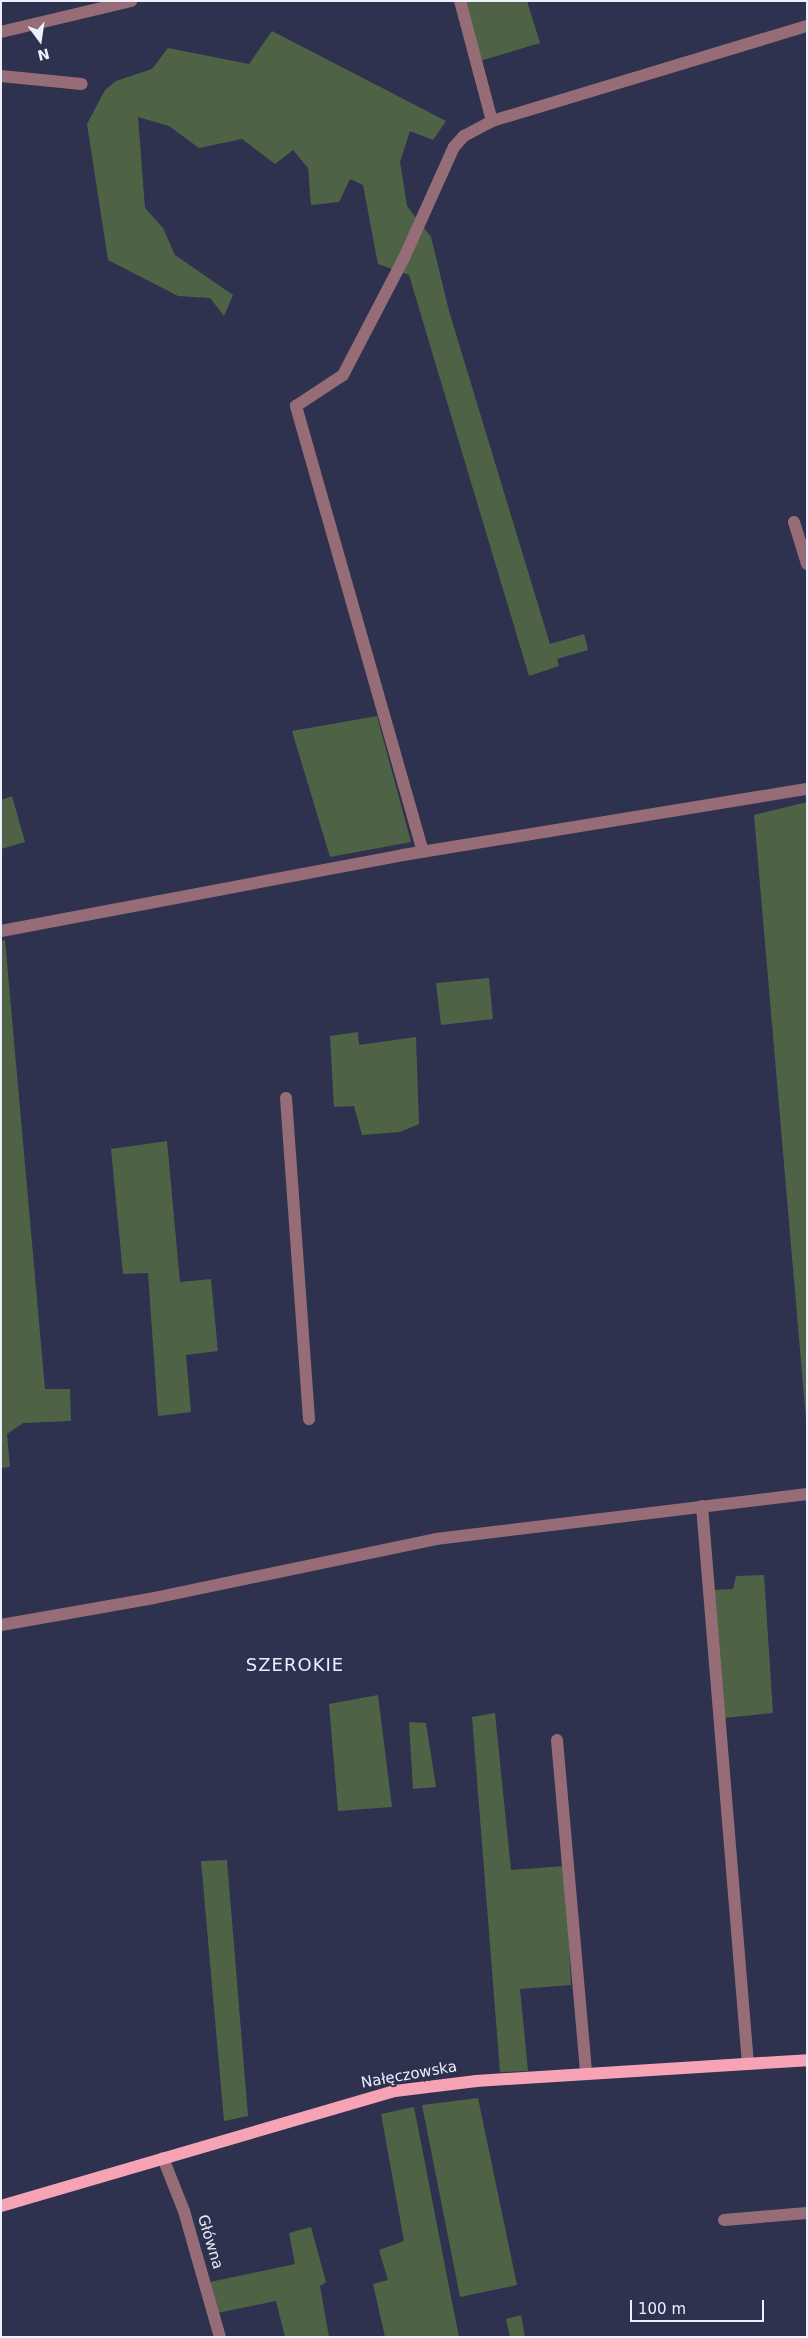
<!DOCTYPE html>
<html>
<head>
<meta charset="utf-8">
<style>
	body { margin:0 }
	#map { position:relative; width:808px; height:2338px; overflow:hidden; background:#2e324e; font-family:"DejaVu Sans",sans-serif }
	div>[style] { position:absolute }
	.green>* { inset:0; background:#4e6346 }
	.minor>* { height:12px; margin:-6px; padding:0 6px; transform-origin:6px; border-radius:6px; background:#966d76 }
	.major>* { height:12px; margin:-6px; padding:0 6px; transform-origin:6px; border-radius:6px; background:#f6a3b6 }
	span { translate:-50% -50%; white-space:nowrap; text-align:center; line-height:1.15; -webkit-text-stroke:4px #2e324e; paint-order:stroke }
	.street-label { font-size:15px; color:#eceffd }
	.quarter-label { font-size:18px; color:#eceffd; letter-spacing:1px }
	.frame { position:absolute; inset:0; border:2px solid #eceffd; pointer-events:none }
	.north { position:absolute; left:15px; top:15px; width:50px; height:50px; -webkit-text-stroke:4px #2e324e; paint-order:stroke; rotate:166deg; font-size:14px; font-weight:700; line-height:20px; text-align:center; color:#eceffd }
	.north::after { content:''; display:block; margin:auto; width:18px; height:22px; background:#eceffd; clip-path:polygon(50% 0,100% 100%,50% 72%,0 100%) }
	.scale { position:absolute; left:630px; top:2300px; width:134px; height:22px; box-sizing:border-box; border:2px solid #eceffd; border-top:0; padding-left:6px; font-size:15px; line-height:18px; white-space:nowrap; color:#eceffd; -webkit-text-stroke:4px #2e324e; paint-order:stroke }
</style>
</head>
<body>
<div id="map">
	<div class="green">
		<div style="clip-path:polygon(462px 1px,527px 1px,540px 43px,480px 61px)"></div>
		<div style="clip-path:polygon(272px 31px,446px 121px,433px 140px,410px 131px,400px 162px,407px 206px,431px 237px,449px 311px,550px 644px,584px 634px,588px 650px,557px 659px,559px 666px,529px 676px,409px 275px,378px 264px,363px 185px,350px 179px,339px 202px,311px 205px,308px 168px,293px 150px,275px 164px,242px 139px,199px 148px,169px 126px,138px 117px,145px 208px,163px 228px,175px 255px,233px 295px,224px 316px,210px 298px,178px 296px,108px 260px,87px 124px,105px 90px,116px 81px,152px 69px,168px 48px,249px 64px)"></div>
		<div style="clip-path:polygon(377px 716px,411px 842px,330px 857px,292px 731px)"></div>
		<div style="clip-path:polygon(12px 796px,25px 842px,1px 849px,1px 800px)"></div>
		<div style="clip-path:polygon(807px 802px,807px 1431px,754px 815px)"></div>
		<div style="clip-path:polygon(5px 940px,45px 1389px,70px 1389px,71px 1421px,23px 1423px,7px 1434px,10px 1467px,1px 1468px,1px 941px)"></div>
		<div style="clip-path:polygon(489px 978px,493px 1019px,441px 1025px,436px 983px)"></div>
		<div style="clip-path:polygon(358px 1032px,359px 1045px,416px 1037px,419px 1124px,400px 1132px,362px 1135px,354px 1106px,334px 1107px,330px 1036px)"></div>
		<div style="clip-path:polygon(167px 1141px,180px 1282px,211px 1279px,218px 1351px,186px 1355px,191px 1412px,158px 1416px,148px 1273px,123px 1274px,111px 1149px)"></div>
		<div style="clip-path:polygon(764px 1575px,773px 1713px,724px 1718px,713px 1590px,733px 1589px,736px 1576px)"></div>
		<div style="clip-path:polygon(378px 1695px,392px 1807px,338px 1811px,329px 1704px)"></div>
		<div style="clip-path:polygon(495px 1713px,511px 1870px,565px 1866px,571px 1985px,520px 1989px,528px 2071px,500px 2072px,472px 1717px)"></div>
		<div style="clip-path:polygon(409px 1722px,426px 1723px,436px 1787px,413px 1789px)"></div>
		<div style="clip-path:polygon(227px 1860px,248px 2116px,224px 2121px,201px 1861px)"></div>
		<div style="clip-path:polygon(478px 2098px,517px 2285px,460px 2297px,422px 2105px)"></div>
		<div style="clip-path:polygon(414px 2107px,451px 2297px,459px 2337px,385px 2337px,373px 2284px,388px 2280px,379px 2250px,404px 2241px,381px 2114px)"></div>
		<div style="clip-path:polygon(311px 2227px,326px 2282px,320px 2286px,329px 2337px,285px 2337px,276px 2301px,217px 2313px,210px 2282px,295px 2264px,289px 2233px)"></div>
		<div style="clip-path:polygon(521px 2315px,525px 2337px,510px 2337px,506px 2319px)"></div>
	</div>
	<div class="minor">
		<div style="left:1px;top:32px;width:134px;rotate:-13.4deg"></div>
		<div style="left:1px;top:76px;width:81px;rotate:5.6deg"></div>
		<div style="left:492px;top:121px;width:329px;rotate:-16.8deg"></div>
		<div style="left:794px;top:522px;width:44px;rotate:72.8deg"></div>
		<div style="left:423px;top:852px;width:464px;rotate:-105.9deg"></div>
		<div style="left:296px;top:406px;width:56px;rotate:-33.4deg"></div>
		<div style="left:343px;top:375px;width:132px;rotate:-62.5deg"></div>
		<div style="left:404px;top:258px;width:122px;rotate:-65.8deg"></div>
		<div style="left:454px;top:147px;width:15px;rotate:-48deg"></div>
		<div style="left:464px;top:136px;width:32px;rotate:-28deg"></div>
		<div style="left:492px;top:121px;width:124px;rotate:-104.9deg"></div>
		<div style="left:1px;top:931px;width:409px;rotate:-10.7deg"></div>
		<div style="left:403px;top:855px;width:409px;rotate:-9.3deg"></div>
		<div style="left:286px;top:1098px;width:322px;rotate:85.9deg"></div>
		<div style="left:702px;top:1506px;width:560px;rotate:85.29deg"></div>
		<div style="left:1px;top:1625px;width:155px;rotate:-10deg"></div>
		<div style="left:154px;top:1598px;width:288px;rotate:-11.8deg"></div>
		<div style="left:436px;top:1539px;width:374px;rotate:-6.9deg"></div>
		<div style="left:557px;top:1740px;width:335px;rotate:85deg"></div>
		<div style="left:163px;top:2158px;width:57px;rotate:68.4deg"></div>
		<div style="left:184px;top:2211px;width:131px;rotate:74.1deg"></div>
		<div style="left:724px;top:2220px;width:83px;rotate:-4.8deg"></div>
	</div>
	<div class="major">
		<div style="left:1px;top:2206px;width:410px;rotate:-16.3deg"></div>
		<div style="left:395px;top:2091px;width:82px;rotate:-7deg"></div>
		<div style="left:476px;top:2081px;width:332px;rotate:-3.6deg"></div>
	</div>
	<div class="street-label">
		<span style="left:409px;top:2075px;rotate:-10deg">Nałęczowska</span>
		<span style="left:210px;top:2242px;rotate:73deg">Główna</span>
	</div>
	<div class="quarter-label">
		<span style="left:295px;top:1665px">SZEROKIE</span>
	</div>
	<div class="frame"></div>
	<div class="north">N</div>
	<div class="scale">100 m</div>
</div>
</body>
</html>
